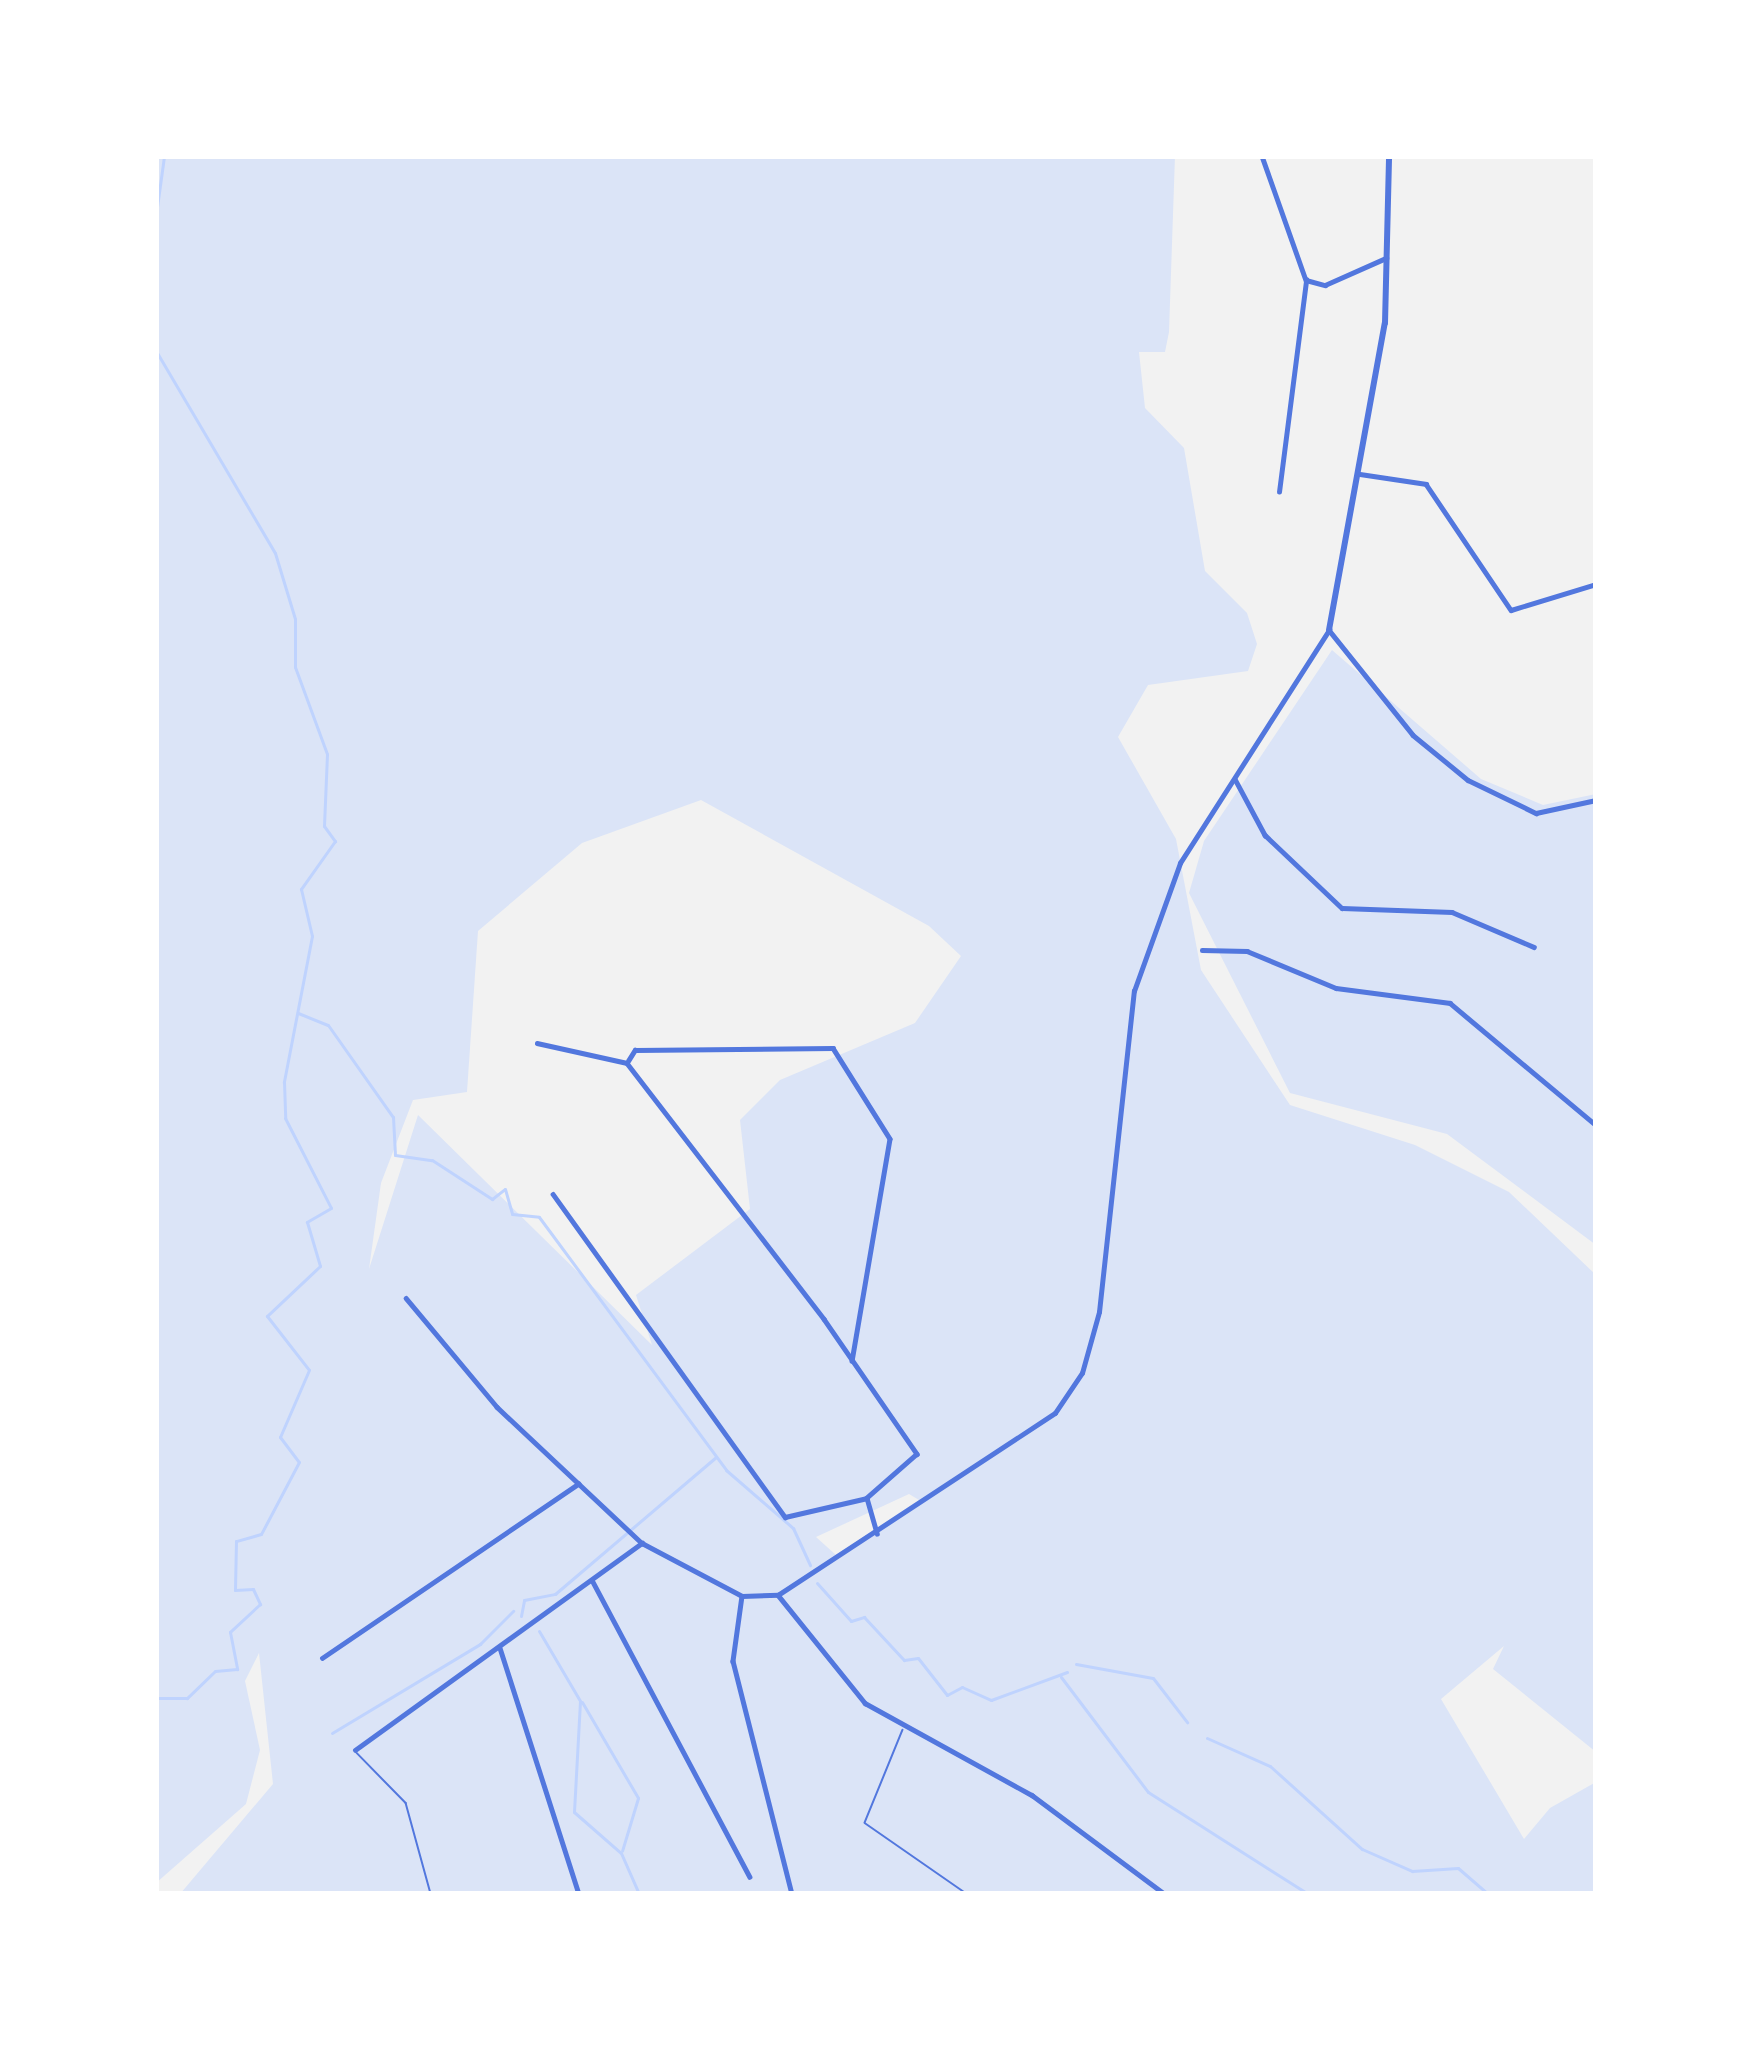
<!DOCTYPE html>
<html>
<head>
<meta charset="utf-8">
<style>
	body { margin:0 }
	#map { position:relative; width:1752px; height:2050px; overflow:hidden; background:#f2f2f2; font-family:Raleway,sans-serif }
	div>[style] { position:absolute }
	.green>* { inset:0; background:#dbe4f7 }
	.stream>* { height:3px; margin:-1.5px; padding:0 1.5px; transform-origin:1.5px; border-radius:1.5px; background:#bfd3fe }
	.service>* { height:1.5px; margin:-0.75px; padding:0 0.75px; transform-origin:0.75px; border-radius:0.75px; background:#5277de }
	.minor>* { height:4.5px; margin:-2.25px; padding:0 2.25px; transform-origin:2.25px; border-radius:2.25px; background:#5277de }
	.tertiary>* { height:6px; margin:-3px; padding:0 3px; transform-origin:3px; border-radius:3px; background:#5277de }
	span { translate:-50% -50%; white-space:nowrap; text-align:center; line-height:1.15; -webkit-text-stroke:10px #fff; paint-order:stroke }
	.frame { position:absolute; inset:0; border:159px solid #fff; pointer-events:none }
</style>
</head>
<body>
<div id="map">
	<div class="green">
		<div style="clip-path:polygon(evenodd,156px 156px,1175px 156px,1169px 332px,1165px 352px,1139px 352px,1145px 408px,1184px 448px,1205px 571px,1247px 613px,1257px 644px,1248px 671px,1148px 685px,1118px 737px,1176px 839px,1201px 970px,1290px 1105px,1415px 1145px,1509px 1192px,1596px 1275px,1596px 1752px,1493px 1669px,1504px 1646px,1441px 1699px,1524px 1839px,1550px 1808px,1596px 1782px,1596px 1894px,180px 1894px,273px 1784px,259px 1653px,245px 1681px,260px 1750px,246px 1804px,156px 1883px,156px 156px,701px 800px,929px 926px,961px 956px,915px 1023px,780px 1080px,740px 1120px,750px 1209px,636px 1295px,652px 1345px,418px 1115px,369px 1269px,381px 1183px,413px 1100px,467px 1092px,478px 931px,582px 843px,701px 800px,156px 156px,909px 1494px,919px 1500px,836px 1555px,816px 1537px,909px 1494px)"></div>
		<div style="clip-path:polygon(1332px 650px,1481px 779px,1543px 805px,1596px 794px,1596px 1245px,1447px 1134px,1290px 1093px,1189px 893px,1204px 841px)"></div>
	</div>
	<div class="stream">
		<div style="left:156px;top:214px;width:59px;rotate:-82.1deg"></div>
		<div style="left:156px;top:351px;width:234px;rotate:59.5deg"></div>
		<div style="left:275px;top:553px;width:69px;rotate:73.1deg"></div>
		<div style="left:295px;top:619px;width:48px;rotate:90deg"></div>
		<div style="left:295px;top:667px;width:93px;rotate:69.8deg"></div>
		<div style="left:327px;top:754px;width:72px;rotate:92.4deg"></div>
		<div style="left:324px;top:826px;width:19px;rotate:54deg"></div>
		<div style="left:335px;top:841px;width:59px;rotate:125.3deg"></div>
		<div style="left:301px;top:889px;width:48px;rotate:76.8deg"></div>
		<div style="left:312px;top:936px;width:149px;rotate:100.9deg"></div>
		<div style="left:284px;top:1082px;width:36px;rotate:88deg"></div>
		<div style="left:285px;top:1118px;width:101px;rotate:62.9deg"></div>
		<div style="left:331px;top:1208px;width:28px;rotate:150deg"></div>
		<div style="left:307px;top:1222px;width:46px;rotate:73.5deg"></div>
		<div style="left:320px;top:1266px;width:73px;rotate:136.7deg"></div>
		<div style="left:267px;top:1316px;width:68px;rotate:52.1deg"></div>
		<div style="left:309px;top:1370px;width:73px;rotate:113.4deg"></div>
		<div style="left:280px;top:1437px;width:31px;rotate:53deg"></div>
		<div style="left:299px;top:1462px;width:81px;rotate:117.8deg"></div>
		<div style="left:261px;top:1534px;width:26px;rotate:164deg"></div>
		<div style="left:236px;top:1541px;width:49px;rotate:91.2deg"></div>
		<div style="left:235px;top:1590px;width:18px;rotate:-3deg"></div>
		<div style="left:253px;top:1589px;width:17px;rotate:65deg"></div>
		<div style="left:260px;top:1604px;width:41px;rotate:137deg"></div>
		<div style="left:230px;top:1632px;width:38px;rotate:79deg"></div>
		<div style="left:237px;top:1669px;width:22px;rotate:175deg"></div>
		<div style="left:215px;top:1671px;width:39px;rotate:136deg"></div>
		<div style="left:187px;top:1698px;width:31px;rotate:180deg"></div>
		<div style="left:298px;top:1013px;width:32px;rotate:22deg"></div>
		<div style="left:328px;top:1025px;width:113px;rotate:54.8deg"></div>
		<div style="left:393px;top:1117px;width:38px;rotate:87deg"></div>
		<div style="left:395px;top:1155px;width:37px;rotate:8deg"></div>
		<div style="left:432px;top:1160px;width:72px;rotate:33deg"></div>
		<div style="left:492px;top:1199px;width:16px;rotate:-38deg"></div>
		<div style="left:505px;top:1189px;width:26px;rotate:74deg"></div>
		<div style="left:512px;top:1214px;width:27px;rotate:6deg"></div>
		<div style="left:539px;top:1217px;width:315px;rotate:53.5deg"></div>
		<div style="left:726px;top:1470px;width:89px;rotate:40.9deg"></div>
		<div style="left:793px;top:1528px;width:41px;rotate:65.3deg"></div>
		<div style="left:817px;top:1583px;width:51px;rotate:48.2deg"></div>
		<div style="left:851px;top:1621px;width:14px;rotate:-17deg"></div>
		<div style="left:864px;top:1617px;width:59px;rotate:47.1deg"></div>
		<div style="left:904px;top:1660px;width:14px;rotate:-8deg"></div>
		<div style="left:918px;top:1658px;width:47px;rotate:51.9deg"></div>
		<div style="left:947px;top:1695px;width:17px;rotate:-28deg"></div>
		<div style="left:962px;top:1687px;width:32px;rotate:24deg"></div>
		<div style="left:991px;top:1700px;width:81px;rotate:-20.2deg"></div>
		<div style="left:521px;top:1616px;width:16px;rotate:-79deg"></div>
		<div style="left:524px;top:1600px;width:32px;rotate:-11deg"></div>
		<div style="left:555px;top:1594px;width:211px;rotate:-40.4deg"></div>
		<div style="left:539px;top:1631px;width:81px;rotate:59.6deg"></div>
		<div style="left:580px;top:1701px;width:111px;rotate:93.1deg"></div>
		<div style="left:574px;top:1812px;width:62px;rotate:41.1deg"></div>
		<div style="left:621px;top:1853px;width:45px;rotate:66.3deg"></div>
		<div style="left:1076px;top:1664px;width:78px;rotate:10.3deg"></div>
		<div style="left:1153px;top:1678px;width:56px;rotate:52.3deg"></div>
		<div style="left:1061px;top:1677px;width:144px;rotate:52.9deg"></div>
		<div style="left:1148px;top:1792px;width:190px;rotate:32.5deg"></div>
		<div style="left:582px;top:1702px;width:111px;rotate:59.7deg"></div>
		<div style="left:638px;top:1798px;width:55px;rotate:106.8deg"></div>
		<div style="left:332px;top:1733px;width:173px;rotate:-31deg"></div>
		<div style="left:480px;top:1644px;width:47px;rotate:-45deg"></div>
		<div style="left:1207px;top:1738px;width:69px;rotate:24deg"></div>
		<div style="left:1270px;top:1766px;width:124px;rotate:42.1deg"></div>
		<div style="left:1362px;top:1849px;width:55px;rotate:23.7deg"></div>
		<div style="left:1412px;top:1871px;width:46px;rotate:-3.7deg"></div>
		<div style="left:1458px;top:1868px;width:40px;rotate:41deg"></div>
	</div>
	<div class="service">
		<div style="left:903px;top:1730px;width:100px;rotate:112.2deg"></div>
		<div style="left:865px;top:1823px;width:124px;rotate:34.8deg"></div>
		<div style="left:357px;top:1753px;width:70px;rotate:45.6deg"></div>
		<div style="left:406px;top:1803px;width:94px;rotate:74.6deg"></div>
	</div>
	<div class="minor">
		<div style="left:1262px;top:156px;width:132px;rotate:70.5deg"></div>
		<div style="left:1306px;top:280px;width:20px;rotate:15deg"></div>
		<div style="left:1325px;top:285px;width:67px;rotate:-23.9deg"></div>
		<div style="left:1360px;top:474px;width:67px;rotate:8.6deg"></div>
		<div style="left:1426px;top:484px;width:152px;rotate:56deg"></div>
		<div style="left:1511px;top:610px;width:89px;rotate:-17deg"></div>
		<div style="left:1279px;top:492px;width:214px;rotate:-82.7deg"></div>
		<div style="left:1235px;top:779px;width:64px;rotate:61.8deg"></div>
		<div style="left:1265px;top:835px;width:106px;rotate:43.5deg"></div>
		<div style="left:1342px;top:908px;width:110px;rotate:2.1deg"></div>
		<div style="left:1452px;top:912px;width:89px;rotate:23.1deg"></div>
		<div style="left:1202px;top:950px;width:45px;rotate:1.3deg"></div>
		<div style="left:1247px;top:951px;width:96px;rotate:22.6deg"></div>
		<div style="left:1336px;top:988px;width:115px;rotate:7.5deg"></div>
		<div style="left:1450px;top:1003px;width:190px;rotate:39.9deg"></div>
		<div style="left:537px;top:1043px;width:92px;rotate:12.5deg"></div>
		<div style="left:627px;top:1063px;width:323px;rotate:52.4deg"></div>
		<div style="left:824px;top:1319px;width:164px;rotate:55.4deg"></div>
		<div style="left:917px;top:1454px;width:67px;rotate:138.7deg"></div>
		<div style="left:867px;top:1498px;width:37px;rotate:74deg"></div>
		<div style="left:628px;top:1061px;width:13px;rotate:-58deg"></div>
		<div style="left:635px;top:1050px;width:198px;rotate:-0.6deg"></div>
		<div style="left:833px;top:1048px;width:107px;rotate:57.9deg"></div>
		<div style="left:890px;top:1139px;width:225px;rotate:99.7deg"></div>
		<div style="left:553px;top:1194px;width:398px;rotate:54.3deg"></div>
		<div style="left:785px;top:1517px;width:84px;rotate:-13deg"></div>
		<div style="left:406px;top:1298px;width:142px;rotate:50.1deg"></div>
		<div style="left:497px;top:1407px;width:199px;rotate:43.2deg"></div>
		<div style="left:642px;top:1543px;width:113px;rotate:27.9deg"></div>
		<div style="left:742px;top:1596px;width:36px;rotate:-2deg"></div>
		<div style="left:778px;top:1595px;width:331px;rotate:-33.3deg"></div>
		<div style="left:1055px;top:1413px;width:48px;rotate:-56deg"></div>
		<div style="left:1082px;top:1373px;width:63px;rotate:-74.4deg"></div>
		<div style="left:1099px;top:1312px;width:323px;rotate:-83.8deg"></div>
		<div style="left:1134px;top:991px;width:136px;rotate:-70.2deg"></div>
		<div style="left:1180px;top:863px;width:277px;rotate:-57.4deg"></div>
		<div style="left:1329px;top:630px;width:134px;rotate:51.3deg"></div>
		<div style="left:1413px;top:735px;width:71px;rotate:39.3deg"></div>
		<div style="left:1468px;top:780px;width:76px;rotate:25.9deg"></div>
		<div style="left:1536px;top:813px;width:61px;rotate:-12.2deg"></div>
		<div style="left:592px;top:1580px;width:336px;rotate:62deg"></div>
		<div style="left:778px;top:1595px;width:139px;rotate:51.1deg"></div>
		<div style="left:865px;top:1703px;width:191px;rotate:28.9deg"></div>
		<div style="left:1032px;top:1795px;width:166px;rotate:36.7deg"></div>
		<div style="left:742px;top:1596px;width:66px;rotate:97.9deg"></div>
		<div style="left:733px;top:1661px;width:240px;rotate:75.8deg"></div>
		<div style="left:500px;top:1648px;width:258px;rotate:72.2deg"></div>
		<div style="left:322px;top:1658px;width:310px;rotate:-34.2deg"></div>
		<div style="left:355px;top:1750px;width:354px;rotate:-35.8deg"></div>
	</div>
	<div class="tertiary">
		<div style="left:1329px;top:630px;width:312px;rotate:-79.7deg"></div>
		<div style="left:1385px;top:323px;width:167px;rotate:-88.6deg"></div>
	</div>
	<div class="frame"></div>
</div>
</body>
</html>
